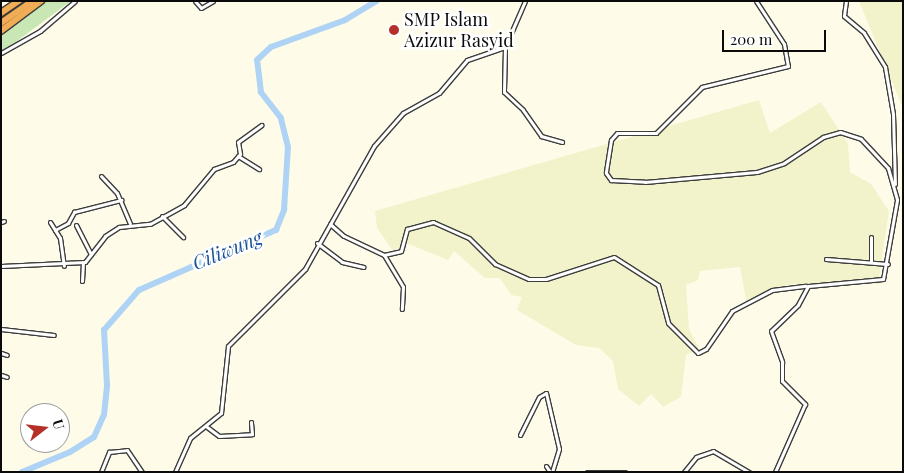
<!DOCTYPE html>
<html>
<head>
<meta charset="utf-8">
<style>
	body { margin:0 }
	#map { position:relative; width:904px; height:473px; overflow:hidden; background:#fefce9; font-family:"Playfair Display",serif }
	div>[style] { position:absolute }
	.farmland>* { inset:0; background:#f2f3ca }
	.green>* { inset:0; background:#c9e7b4 }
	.river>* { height:6px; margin:-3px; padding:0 3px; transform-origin:3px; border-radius:3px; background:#afd3f4 }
	.roads { filter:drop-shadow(1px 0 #3d3d3d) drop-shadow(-1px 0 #3d3d3d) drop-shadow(0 1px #3d3d3d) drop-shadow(0 -1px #3d3d3d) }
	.street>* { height:3px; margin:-1.5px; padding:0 1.5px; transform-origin:1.5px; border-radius:1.5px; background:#fff }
	.highway>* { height:5.5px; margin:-2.75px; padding:0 2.75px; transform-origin:2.75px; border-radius:2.75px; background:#f0ad55 }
	.dots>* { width:14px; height:14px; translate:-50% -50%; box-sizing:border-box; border:2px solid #fff; border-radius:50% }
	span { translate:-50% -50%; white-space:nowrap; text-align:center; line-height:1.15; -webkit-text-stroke:5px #fff; paint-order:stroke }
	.poi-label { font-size:18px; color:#0a0a0a }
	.left { translate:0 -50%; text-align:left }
	.water-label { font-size:19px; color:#195297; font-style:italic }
	.frame { position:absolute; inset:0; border:2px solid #0a0a0a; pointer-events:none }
	.north { position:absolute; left:20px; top:403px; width:50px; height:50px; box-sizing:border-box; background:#fff; border:1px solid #9d9d9d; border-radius:50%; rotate:74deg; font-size:14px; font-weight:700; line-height:20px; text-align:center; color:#0a0a0a }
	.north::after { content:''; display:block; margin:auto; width:18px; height:22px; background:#b53028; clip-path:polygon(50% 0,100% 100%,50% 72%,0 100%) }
	.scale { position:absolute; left:722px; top:30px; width:104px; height:22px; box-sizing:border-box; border:2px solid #0a0a0a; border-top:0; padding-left:6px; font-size:15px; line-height:18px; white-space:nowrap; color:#0a0a0a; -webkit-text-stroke:4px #fff; paint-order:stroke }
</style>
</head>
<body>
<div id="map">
	<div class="farmland">
		<div style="clip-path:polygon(859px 1px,903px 1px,903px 123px,902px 106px)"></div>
		<div style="clip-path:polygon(759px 100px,770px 133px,821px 102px,848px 144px,850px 172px,871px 184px,889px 211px,878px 284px,792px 284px,769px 289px,747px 305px,740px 267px,700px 271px,698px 280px,686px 285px,689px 329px,699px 349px,686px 355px,681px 397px,663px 407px,651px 394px,639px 406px,618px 389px,613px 361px,599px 348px,576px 345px,517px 310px,522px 297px,511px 295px,500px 278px,485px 278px,454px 251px,448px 260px,406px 243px,393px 251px,377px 228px,375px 211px)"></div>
	</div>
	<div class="green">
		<div style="clip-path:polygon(41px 1px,71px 1px,1px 53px,1px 31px)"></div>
	</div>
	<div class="river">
		<div style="left:22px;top:472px;width:52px;rotate:-22.6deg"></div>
		<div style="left:70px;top:452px;width:28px;rotate:-32deg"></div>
		<div style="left:94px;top:437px;width:24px;rotate:-66deg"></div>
		<div style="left:104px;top:415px;width:30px;rotate:-84deg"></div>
		<div style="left:107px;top:385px;width:55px;rotate:-93.1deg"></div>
		<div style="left:104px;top:330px;width:53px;rotate:-48.8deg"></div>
		<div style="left:139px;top:290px;width:150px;rotate:-23.7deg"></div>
		<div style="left:276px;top:230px;width:22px;rotate:-68deg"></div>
		<div style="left:284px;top:210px;width:63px;rotate:-86.4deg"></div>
		<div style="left:288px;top:147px;width:30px;rotate:-104deg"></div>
		<div style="left:281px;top:118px;width:33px;rotate:-128deg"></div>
		<div style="left:261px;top:92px;width:32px;rotate:-97deg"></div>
		<div style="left:257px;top:60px;width:19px;rotate:-43deg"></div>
		<div style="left:271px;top:47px;width:79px;rotate:-20deg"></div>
		<div style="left:345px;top:20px;width:37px;rotate:-31deg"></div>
	</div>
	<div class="roads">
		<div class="street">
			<div style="left:195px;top:1px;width:9px;rotate:49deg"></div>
			<div style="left:201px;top:8px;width:14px;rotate:-30deg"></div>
			<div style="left:756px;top:1px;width:51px;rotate:56.9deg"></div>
			<div style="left:784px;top:44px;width:22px;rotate:80deg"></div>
			<div style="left:788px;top:66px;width:89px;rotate:166.3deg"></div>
			<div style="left:702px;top:87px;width:65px;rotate:135deg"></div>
			<div style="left:656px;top:133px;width:39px;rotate:180deg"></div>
			<div style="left:617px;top:133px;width:9px;rotate:131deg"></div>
			<div style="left:611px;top:140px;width:33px;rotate:99deg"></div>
			<div style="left:606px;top:173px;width:9px;rotate:54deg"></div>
			<div style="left:611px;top:180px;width:34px;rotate:3deg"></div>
			<div style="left:645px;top:182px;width:112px;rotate:-5.1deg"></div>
			<div style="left:757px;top:172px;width:28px;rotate:-18deg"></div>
			<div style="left:784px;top:163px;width:47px;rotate:-33.7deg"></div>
			<div style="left:823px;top:137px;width:18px;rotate:-16deg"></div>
			<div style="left:840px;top:132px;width:22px;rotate:18deg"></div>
			<div style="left:861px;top:139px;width:40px;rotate:47deg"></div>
			<div style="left:888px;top:168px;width:33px;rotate:74deg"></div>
			<div style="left:897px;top:200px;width:80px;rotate:100deg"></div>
			<div style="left:883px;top:279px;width:75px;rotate:174.7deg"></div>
			<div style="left:808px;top:286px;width:21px;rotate:118deg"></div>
			<div style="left:798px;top:305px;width:37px;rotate:136deg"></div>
			<div style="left:771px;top:331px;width:33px;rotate:70deg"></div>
			<div style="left:782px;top:362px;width:19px;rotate:90deg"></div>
			<div style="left:782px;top:381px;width:33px;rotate:45deg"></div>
			<div style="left:805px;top:404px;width:74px;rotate:113.8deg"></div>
			<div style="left:846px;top:1px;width:15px;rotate:98deg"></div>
			<div style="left:844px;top:16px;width:26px;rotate:40deg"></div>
			<div style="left:864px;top:33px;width:40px;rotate:58deg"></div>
			<div style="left:885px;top:67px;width:48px;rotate:80.3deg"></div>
			<div style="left:893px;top:114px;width:70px;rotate:88.4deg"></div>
			<div style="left:505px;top:47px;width:45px;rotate:91.3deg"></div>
			<div style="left:504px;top:92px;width:26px;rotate:43deg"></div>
			<div style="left:523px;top:110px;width:32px;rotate:55deg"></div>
			<div style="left:541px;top:136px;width:22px;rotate:16deg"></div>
			<div style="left:1px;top:53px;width:45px;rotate:-29.4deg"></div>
			<div style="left:40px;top:31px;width:46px;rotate:-40.6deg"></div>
			<div style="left:238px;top:156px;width:25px;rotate:32deg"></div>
			<div style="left:101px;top:176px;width:23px;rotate:47deg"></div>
			<div style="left:117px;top:193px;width:33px;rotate:67deg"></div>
			<div style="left:162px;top:216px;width:30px;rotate:45deg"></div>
			<div style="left:1px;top:222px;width:3px;rotate:-18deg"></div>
			<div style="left:50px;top:222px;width:19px;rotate:58deg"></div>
			<div style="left:60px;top:238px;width:28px;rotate:82deg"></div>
			<div style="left:330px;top:224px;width:18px;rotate:41deg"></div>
			<div style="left:344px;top:236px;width:44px;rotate:25.4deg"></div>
			<div style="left:384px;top:255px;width:37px;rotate:59deg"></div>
			<div style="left:403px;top:287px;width:22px;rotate:93deg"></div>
			<div style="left:76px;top:225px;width:33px;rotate:63deg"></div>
			<div style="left:55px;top:230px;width:15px;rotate:-28deg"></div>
			<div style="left:68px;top:223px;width:13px;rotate:-61deg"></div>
			<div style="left:74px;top:212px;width:49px;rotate:-14.3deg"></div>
			<div style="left:871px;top:237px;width:24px;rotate:90deg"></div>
			<div style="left:317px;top:243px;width:31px;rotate:37deg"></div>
			<div style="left:342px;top:262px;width:22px;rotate:13deg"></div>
			<div style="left:384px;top:255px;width:17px;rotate:-13deg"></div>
			<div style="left:401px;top:251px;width:23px;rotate:-75deg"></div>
			<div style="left:407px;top:229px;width:27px;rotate:-15deg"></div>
			<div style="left:433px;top:222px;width:39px;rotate:24deg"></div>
			<div style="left:469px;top:238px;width:37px;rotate:45deg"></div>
			<div style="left:495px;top:264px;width:37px;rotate:24deg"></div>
			<div style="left:529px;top:279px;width:17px"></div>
			<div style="left:546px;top:279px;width:71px;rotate:-17.9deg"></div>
			<div style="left:614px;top:257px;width:52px;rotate:32.5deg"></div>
			<div style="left:658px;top:285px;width:39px;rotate:75deg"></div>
			<div style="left:668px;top:323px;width:42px;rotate:45deg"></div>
			<div style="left:698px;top:353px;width:9px;rotate:-27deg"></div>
			<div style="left:706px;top:349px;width:46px;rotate:-55.6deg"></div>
			<div style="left:732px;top:311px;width:45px;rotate:-27.7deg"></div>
			<div style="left:772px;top:290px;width:34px;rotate:-7deg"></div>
			<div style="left:826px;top:259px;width:62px;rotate:4.6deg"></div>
			<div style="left:1px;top:266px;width:84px;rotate:-2.7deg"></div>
			<div style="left:85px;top:262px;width:33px;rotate:-52deg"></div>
			<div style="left:105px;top:236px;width:17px;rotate:-33deg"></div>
			<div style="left:119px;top:227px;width:31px;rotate:-6deg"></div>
			<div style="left:150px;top:224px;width:39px;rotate:-29deg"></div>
			<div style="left:184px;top:205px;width:47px;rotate:-50.2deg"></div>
			<div style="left:214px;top:169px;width:20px;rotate:-20deg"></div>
			<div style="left:233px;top:162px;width:11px;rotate:-49deg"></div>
			<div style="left:240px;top:154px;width:12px;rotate:-99deg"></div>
			<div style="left:238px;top:142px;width:29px;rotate:-36deg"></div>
			<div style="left:82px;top:281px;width:18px;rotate:-87deg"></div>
			<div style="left:1px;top:329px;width:53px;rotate:6.5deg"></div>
			<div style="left:1px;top:353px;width:6px;rotate:18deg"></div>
			<div style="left:1px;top:375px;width:6px;rotate:18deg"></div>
			<div style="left:207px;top:427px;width:15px;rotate:37deg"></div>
			<div style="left:219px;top:436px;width:33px;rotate:-3deg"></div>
			<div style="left:252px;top:434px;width:12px;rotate:-95deg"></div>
			<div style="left:520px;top:435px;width:42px;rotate:-63.4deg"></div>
			<div style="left:539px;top:397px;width:8px;rotate:-30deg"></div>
			<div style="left:546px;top:393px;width:57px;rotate:76.9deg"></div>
			<div style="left:559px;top:449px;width:24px;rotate:107deg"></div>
			<div style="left:546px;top:466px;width:7px;rotate:56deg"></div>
			<div style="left:101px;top:472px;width:22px;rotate:-68deg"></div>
			<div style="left:109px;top:452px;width:18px;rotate:-6deg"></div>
			<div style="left:127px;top:450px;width:27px;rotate:56deg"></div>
			<div style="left:175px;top:472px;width:37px;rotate:-66deg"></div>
			<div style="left:190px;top:438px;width:40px;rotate:-39deg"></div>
			<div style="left:221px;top:413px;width:67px;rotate:-84deg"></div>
			<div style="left:228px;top:346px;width:109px;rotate:-45deg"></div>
			<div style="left:305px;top:269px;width:141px;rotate:-60.7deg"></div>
			<div style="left:374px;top:146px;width:44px;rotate:-48.7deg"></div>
			<div style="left:403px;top:113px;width:41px;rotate:-29.1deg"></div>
			<div style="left:439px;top:93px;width:43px;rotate:-49.7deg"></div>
			<div style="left:467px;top:60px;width:40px;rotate:-18.9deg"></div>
			<div style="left:505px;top:47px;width:50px;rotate:-66.5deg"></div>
			<div style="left:587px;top:472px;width:38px"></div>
			<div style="left:684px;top:472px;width:19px;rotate:-51deg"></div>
			<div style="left:696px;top:457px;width:18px;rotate:-19deg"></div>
			<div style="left:713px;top:451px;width:42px;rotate:30.3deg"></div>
		</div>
		<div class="highway">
			<div style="left:1px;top:13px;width:22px;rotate:-34deg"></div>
			<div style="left:1px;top:23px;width:38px;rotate:-35deg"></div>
			<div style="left:1px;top:31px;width:50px;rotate:-36.9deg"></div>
		</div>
	</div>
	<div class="dots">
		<div style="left:394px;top:30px;background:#b53028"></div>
	</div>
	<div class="poi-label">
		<span class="left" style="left:404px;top:30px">SMP Islam<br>Azizur Rasyid</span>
	</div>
	<div class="water-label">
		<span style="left:227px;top:250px;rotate:-22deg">Ciliwung</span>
	</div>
	<div class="frame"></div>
	<div class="north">U</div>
	<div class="scale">200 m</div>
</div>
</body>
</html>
